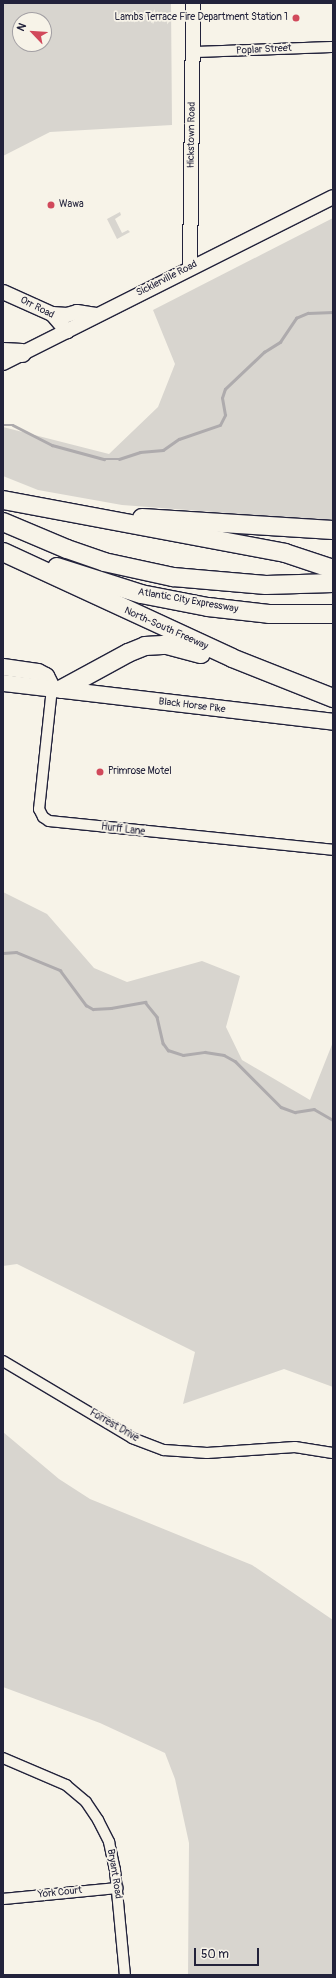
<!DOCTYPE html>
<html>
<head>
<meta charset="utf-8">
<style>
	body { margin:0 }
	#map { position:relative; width:336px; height:1978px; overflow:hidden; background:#f7f3e8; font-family:Pangolin,sans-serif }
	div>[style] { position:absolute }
	.green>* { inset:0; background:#d8d5cf }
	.stream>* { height:2.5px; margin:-1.25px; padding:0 1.25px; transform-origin:1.25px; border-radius:1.25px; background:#aeabad }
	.roads { filter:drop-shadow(1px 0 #22223b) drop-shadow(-1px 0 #22223b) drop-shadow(0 1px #22223b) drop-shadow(0 -1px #22223b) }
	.street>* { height:10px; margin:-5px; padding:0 5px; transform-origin:5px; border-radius:5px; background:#f7f3e8 }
	.secondary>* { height:14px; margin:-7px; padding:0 7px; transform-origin:7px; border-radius:7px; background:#f7f3e8 }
	.primary>* { height:16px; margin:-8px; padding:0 8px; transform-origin:8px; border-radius:8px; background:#f7f3e8 }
	.highway>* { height:18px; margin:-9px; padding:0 9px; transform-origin:9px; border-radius:9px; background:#f7f3e8 }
	.dots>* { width:11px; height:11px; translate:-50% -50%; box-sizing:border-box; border:2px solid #f7f3e8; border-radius:50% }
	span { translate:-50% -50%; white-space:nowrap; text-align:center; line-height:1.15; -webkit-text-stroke:3.5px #f7f3e8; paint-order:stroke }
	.poi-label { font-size:10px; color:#22223b }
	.right { translate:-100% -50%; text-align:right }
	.left { translate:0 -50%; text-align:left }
	.street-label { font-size:10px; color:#22223b }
	.frame { position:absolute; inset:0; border:4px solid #22223b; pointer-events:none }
	.north { position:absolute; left:12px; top:12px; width:40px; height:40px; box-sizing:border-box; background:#f7f3e8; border:1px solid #a29fa3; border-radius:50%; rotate:295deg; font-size:11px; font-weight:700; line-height:16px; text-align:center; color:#22223b }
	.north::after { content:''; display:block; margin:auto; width:14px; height:18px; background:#d1495b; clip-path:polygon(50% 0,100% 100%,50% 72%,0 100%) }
	.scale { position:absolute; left:194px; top:1948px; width:65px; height:18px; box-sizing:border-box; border:2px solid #22223b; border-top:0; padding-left:5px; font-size:12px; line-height:14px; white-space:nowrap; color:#22223b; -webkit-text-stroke:3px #f7f3e8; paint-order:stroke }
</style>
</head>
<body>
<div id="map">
	<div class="green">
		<div style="clip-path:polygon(evenodd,3px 3px,171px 3px,172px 125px,50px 132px,3px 156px,3px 3px,20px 20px,44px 20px,44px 44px,20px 44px,20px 20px)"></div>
		<div style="clip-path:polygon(120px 212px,121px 215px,115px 219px,122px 233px,128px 230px,130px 232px,117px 239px,107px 219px)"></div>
		<div style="clip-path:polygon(333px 218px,333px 521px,122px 505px,38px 490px,3px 476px,3px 427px,109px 454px,158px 407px,175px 364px,153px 310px)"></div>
		<div style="clip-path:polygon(3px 892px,47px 914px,94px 968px,127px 982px,202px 961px,240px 976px,226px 1027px,242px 1060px,310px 1100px,333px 1042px,333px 1387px,284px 1369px,183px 1404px,195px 1352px,17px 1264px,3px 1266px)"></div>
		<div style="clip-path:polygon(3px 1432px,59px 1479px,90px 1499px,252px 1565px,333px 1620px,333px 1975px,188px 1975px,189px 1843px,175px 1779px,165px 1753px,100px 1723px,3px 1687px)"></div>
	</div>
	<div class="stream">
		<div style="left:3px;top:425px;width:10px"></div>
		<div style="left:13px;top:425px;width:44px;rotate:27.1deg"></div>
		<div style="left:52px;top:445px;width:54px;rotate:15.1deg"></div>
		<div style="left:104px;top:459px;width:15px"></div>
		<div style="left:119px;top:459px;width:22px;rotate:-18deg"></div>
		<div style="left:140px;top:452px;width:23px;rotate:-5deg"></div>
		<div style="left:163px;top:450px;width:19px;rotate:-35deg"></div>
		<div style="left:179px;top:439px;width:43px;rotate:-18.9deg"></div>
		<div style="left:220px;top:425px;width:11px;rotate:-63deg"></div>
		<div style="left:225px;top:415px;width:17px;rotate:-100deg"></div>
		<div style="left:222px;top:398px;width:9px;rotate:-72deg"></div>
		<div style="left:225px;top:389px;width:54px;rotate:-43.5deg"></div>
		<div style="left:264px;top:352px;width:19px;rotate:-32deg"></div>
		<div style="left:280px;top:342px;width:29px;rotate:-56deg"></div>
		<div style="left:296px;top:318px;width:13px;rotate:-23deg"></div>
		<div style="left:308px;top:313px;width:25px;rotate:-2deg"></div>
		<div style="left:3px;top:953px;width:13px;rotate:-4deg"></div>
		<div style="left:16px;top:952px;width:48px;rotate:22.2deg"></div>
		<div style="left:60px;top:970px;width:44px;rotate:53.4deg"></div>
		<div style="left:86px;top:1005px;width:8px;rotate:30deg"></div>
		<div style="left:93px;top:1009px;width:18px;rotate:-3deg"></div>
		<div style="left:111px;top:1008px;width:35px;rotate:-10deg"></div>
		<div style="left:145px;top:1002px;width:19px;rotate:51deg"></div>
		<div style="left:157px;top:1017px;width:27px;rotate:77deg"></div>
		<div style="left:163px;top:1043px;width:9px;rotate:54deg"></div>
		<div style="left:168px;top:1050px;width:16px;rotate:18deg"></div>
		<div style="left:183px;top:1055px;width:22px;rotate:-8deg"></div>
		<div style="left:205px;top:1052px;width:19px;rotate:9deg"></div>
		<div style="left:224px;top:1055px;width:13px;rotate:29deg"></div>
		<div style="left:235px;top:1061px;width:65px;rotate:45deg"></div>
		<div style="left:281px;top:1107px;width:15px;rotate:20deg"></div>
		<div style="left:295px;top:1112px;width:19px;rotate:-9deg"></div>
		<div style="left:314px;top:1109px;width:22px;rotate:30deg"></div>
	</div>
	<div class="roads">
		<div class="street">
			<div style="left:194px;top:52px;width:139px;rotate:-2.1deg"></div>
			<div style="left:52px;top:688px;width:122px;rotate:96.1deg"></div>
			<div style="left:39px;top:809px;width:9px;rotate:63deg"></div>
			<div style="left:43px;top:817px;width:7px;rotate:34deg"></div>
			<div style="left:49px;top:821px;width:285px;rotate:5.8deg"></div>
			<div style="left:3px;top:1361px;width:150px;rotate:30.8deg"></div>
			<div style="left:132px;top:1438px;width:34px;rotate:21deg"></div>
			<div style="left:164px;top:1450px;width:43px;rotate:4deg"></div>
			<div style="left:207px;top:1453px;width:88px;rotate:-3.9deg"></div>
			<div style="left:295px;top:1447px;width:38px;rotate:9deg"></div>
			<div style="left:3px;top:1758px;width:69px;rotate:23.2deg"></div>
			<div style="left:66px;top:1785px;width:26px;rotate:40deg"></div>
			<div style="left:86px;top:1802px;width:22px;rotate:56deg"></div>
			<div style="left:98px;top:1820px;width:25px;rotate:63deg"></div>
			<div style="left:109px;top:1842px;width:29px;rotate:78deg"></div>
			<div style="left:115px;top:1870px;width:105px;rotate:84.6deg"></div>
			<div style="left:3px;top:1899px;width:115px;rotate:-5.5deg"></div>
		</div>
		<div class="secondary">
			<div style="left:190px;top:267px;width:264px;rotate:-89.3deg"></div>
			<div style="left:3px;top:292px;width:54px;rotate:24.2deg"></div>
			<div style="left:52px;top:314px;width:23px;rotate:49deg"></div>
			<div style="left:52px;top:314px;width:15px;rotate:4deg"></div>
			<div style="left:67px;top:315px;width:10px;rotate:-17deg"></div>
			<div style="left:77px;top:312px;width:19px;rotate:9deg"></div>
			<div style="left:3px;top:363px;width:369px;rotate:-26.7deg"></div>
		</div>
		<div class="primary">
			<div style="left:3px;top:667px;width:35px;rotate:8deg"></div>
			<div style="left:38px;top:672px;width:9px;rotate:27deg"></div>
			<div style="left:46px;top:676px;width:13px;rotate:63deg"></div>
			<div style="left:3px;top:683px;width:332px;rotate:6.7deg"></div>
		</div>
		<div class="highway">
			<div style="left:3px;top:352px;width:19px;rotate:3deg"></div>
			<div style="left:3px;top:500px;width:287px;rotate:10.6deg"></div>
			<div style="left:285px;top:553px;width:51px;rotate:18.4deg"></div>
			<div style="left:142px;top:518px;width:191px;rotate:3.6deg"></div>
			<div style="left:3px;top:522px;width:69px;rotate:22.9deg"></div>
			<div style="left:67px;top:549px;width:39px;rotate:19deg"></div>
			<div style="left:104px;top:562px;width:71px;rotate:12.3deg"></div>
			<div style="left:173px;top:577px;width:93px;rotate:4.9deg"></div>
			<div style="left:266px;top:585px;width:67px;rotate:-1.7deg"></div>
			<div style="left:3px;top:552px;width:252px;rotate:24.8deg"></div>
			<div style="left:232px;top:658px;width:109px;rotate:21.6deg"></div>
			<div style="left:57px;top:567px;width:88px;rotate:17.8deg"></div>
			<div style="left:141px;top:594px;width:68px;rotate:11deg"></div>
			<div style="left:208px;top:607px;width:61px;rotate:6.5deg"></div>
			<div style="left:269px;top:614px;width:64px"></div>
			<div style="left:62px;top:689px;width:75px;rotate:-28.6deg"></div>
			<div style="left:128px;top:653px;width:18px;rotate:-22deg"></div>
			<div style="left:145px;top:646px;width:22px;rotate:-3deg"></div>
			<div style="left:167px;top:645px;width:35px;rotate:15deg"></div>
		</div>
	</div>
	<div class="dots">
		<div style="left:296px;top:18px;background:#d1495b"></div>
		<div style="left:51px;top:205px;background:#d1495b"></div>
		<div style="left:100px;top:772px;background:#d1495b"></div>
	</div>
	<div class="poi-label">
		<span class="right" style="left:288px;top:18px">Lambs Terrace Fire Department Station 1</span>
		<span class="left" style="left:59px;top:205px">Wawa</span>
		<span class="left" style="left:108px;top:772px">Primrose Motel</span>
	</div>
	<div class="street-label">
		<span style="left:264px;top:50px;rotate:-3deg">Poplar Street</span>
		<span style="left:192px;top:135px;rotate:-89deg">Hickstown Road</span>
		<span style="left:167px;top:279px;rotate:-27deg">Sicklerville Road</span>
		<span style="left:37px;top:308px;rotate:27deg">Orr Road</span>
		<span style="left:188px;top:601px;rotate:10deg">Atlantic City Expressway</span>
		<span style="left:166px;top:629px;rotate:24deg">North-South Freeway</span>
		<span style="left:192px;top:706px;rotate:7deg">Black Horse Pike</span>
		<span style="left:123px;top:830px;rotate:7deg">Hurff Lane</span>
		<span style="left:114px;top:1426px;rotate:30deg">Forrest Drive</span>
		<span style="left:114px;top:1874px;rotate:81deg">Bryant Road</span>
		<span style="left:60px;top:1893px;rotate:-6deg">York Court</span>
	</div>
	<div class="frame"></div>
	<div class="north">N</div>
	<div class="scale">50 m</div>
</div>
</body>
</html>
